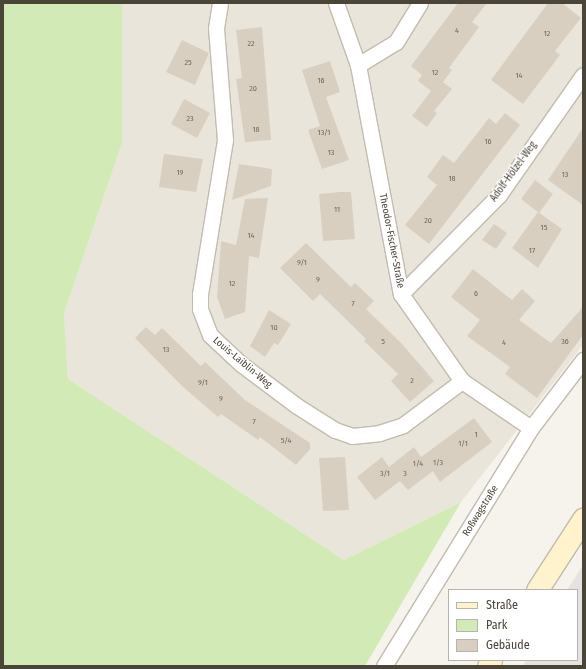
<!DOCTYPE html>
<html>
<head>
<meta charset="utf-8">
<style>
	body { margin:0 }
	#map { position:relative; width:586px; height:669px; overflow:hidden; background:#f6f3ec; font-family:"Fira Sans Condensed",sans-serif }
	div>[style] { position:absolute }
	.residential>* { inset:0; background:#eae5da }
	.green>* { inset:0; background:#d2eab5 }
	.parking>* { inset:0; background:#e5e3e0 }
	.building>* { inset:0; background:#d8cfc1 }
	.roads { filter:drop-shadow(1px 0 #c2bbae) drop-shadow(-1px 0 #c2bbae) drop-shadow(0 1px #c2bbae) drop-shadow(0 -1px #c2bbae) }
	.minor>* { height:15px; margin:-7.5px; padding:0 7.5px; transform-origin:7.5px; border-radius:7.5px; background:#fff }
	.secondary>* { height:21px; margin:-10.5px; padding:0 10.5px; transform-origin:10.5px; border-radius:10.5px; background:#fff3cd }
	span { translate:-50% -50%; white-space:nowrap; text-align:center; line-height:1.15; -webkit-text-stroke:3px #fff; paint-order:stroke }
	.number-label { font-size:8px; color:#6e675b }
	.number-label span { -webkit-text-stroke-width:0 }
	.street-label { font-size:10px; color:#4b4439 }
	.frame { position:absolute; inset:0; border:4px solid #4b4439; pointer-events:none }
	.legend { position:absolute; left:448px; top:589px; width:130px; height:72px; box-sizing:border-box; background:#fff; border:1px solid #b7b4b0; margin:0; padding:5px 7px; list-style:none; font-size:12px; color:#4b4439 }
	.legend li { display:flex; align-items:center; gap:8px; height:20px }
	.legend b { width:20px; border:1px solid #b7b4b0 }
</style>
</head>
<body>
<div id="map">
	<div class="residential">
		<div style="clip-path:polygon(122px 3px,583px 3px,583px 345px,461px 502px,344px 560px,68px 379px,64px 313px,122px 143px)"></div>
	</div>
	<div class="green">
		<div style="clip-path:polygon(3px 3px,122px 3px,122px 143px,64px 313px,68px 379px,344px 560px,461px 502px,365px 666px,3px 666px)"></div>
	</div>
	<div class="parking">
		<div style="clip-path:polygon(583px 565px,583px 666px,523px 666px,526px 660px,577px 660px,577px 590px,567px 590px)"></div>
	</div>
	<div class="building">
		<div style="clip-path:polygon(458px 3px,487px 3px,472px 22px,479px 27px,449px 68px,452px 70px,443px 82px,452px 89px,434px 111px,437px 113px,427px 127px,412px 116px,431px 91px,418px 81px,422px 75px,411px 66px)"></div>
		<div style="clip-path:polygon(548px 3px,562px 3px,581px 18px,555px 51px,560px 55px,523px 104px,491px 80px)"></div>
		<div style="clip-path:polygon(262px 27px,271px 140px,245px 142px,236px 79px,242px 78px,236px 30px)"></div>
		<div style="clip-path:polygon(182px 40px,209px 53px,195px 85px,166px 72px)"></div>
		<div style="clip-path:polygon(330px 61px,340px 92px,326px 97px,349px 160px,322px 169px,308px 130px,320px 126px,302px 70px)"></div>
		<div style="clip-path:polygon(184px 99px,210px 113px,197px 138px,171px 124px)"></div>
		<div style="clip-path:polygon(505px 113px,520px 125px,429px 244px,405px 225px,437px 185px,427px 177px,443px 155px,454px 163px,489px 118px,496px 124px)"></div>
		<div style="clip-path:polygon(583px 128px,583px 205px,548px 180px)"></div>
		<div style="clip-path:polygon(164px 154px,203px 159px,196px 192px,159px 187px)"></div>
		<div style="clip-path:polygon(239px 164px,272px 169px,271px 186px,232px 200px)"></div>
		<div style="clip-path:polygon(535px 180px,553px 194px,539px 213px,521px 199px)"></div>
		<div style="clip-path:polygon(340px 192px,351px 192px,355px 239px,323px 241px,319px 194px)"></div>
		<div style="clip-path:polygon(268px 198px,259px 258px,249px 256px,245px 312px,225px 319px,217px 297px,221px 241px,236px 245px,245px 199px)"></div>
		<div style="clip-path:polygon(538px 212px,562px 229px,538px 268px,512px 248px)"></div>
		<div style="clip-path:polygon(494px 224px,507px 233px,496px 249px,482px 240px)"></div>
		<div style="clip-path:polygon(306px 243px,351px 287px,355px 283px,374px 301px,366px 309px,402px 344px,434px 381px,410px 402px,391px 381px,398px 374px,364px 341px,366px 339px,320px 294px,313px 301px,280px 268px)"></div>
		<div style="clip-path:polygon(473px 269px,512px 300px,522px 289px,535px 301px,519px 320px,551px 343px,583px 307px,583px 335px,537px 398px,505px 374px,510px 367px,467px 336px,480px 320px,451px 297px)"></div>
		<div style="clip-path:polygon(269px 310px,291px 324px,278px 345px,274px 343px,265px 357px,250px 346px)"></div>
		<div style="clip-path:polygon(146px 327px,155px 335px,162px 328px,201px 366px,205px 362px,245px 400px,310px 443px,310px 449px,296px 465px,260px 437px,258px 440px,221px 414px,218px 417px,182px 386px,135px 338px)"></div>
		<div style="clip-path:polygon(474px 418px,492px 442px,440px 482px,433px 471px,408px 490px,400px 481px,375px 500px,357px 477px,382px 457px,389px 467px,414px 447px,421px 457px)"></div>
		<div style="clip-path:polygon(345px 457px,349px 510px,323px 511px,319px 458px)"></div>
	</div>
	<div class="roads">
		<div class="minor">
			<div style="left:220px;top:3px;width:25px;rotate:99deg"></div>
			<div style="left:216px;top:28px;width:112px;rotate:85.4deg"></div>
			<div style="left:225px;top:140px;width:156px;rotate:99.2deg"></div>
			<div style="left:200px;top:294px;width:15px;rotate:90deg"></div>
			<div style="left:200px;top:309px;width:28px;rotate:69deg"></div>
			<div style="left:210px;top:335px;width:42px;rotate:43.1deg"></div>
			<div style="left:241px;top:364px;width:70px;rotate:36.9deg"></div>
			<div style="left:297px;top:406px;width:45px;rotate:32.3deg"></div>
			<div style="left:335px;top:430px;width:18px;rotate:19deg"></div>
			<div style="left:352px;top:436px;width:27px;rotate:-6deg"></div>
			<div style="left:379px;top:433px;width:25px;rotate:-18deg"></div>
			<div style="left:403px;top:425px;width:74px;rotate:-36.7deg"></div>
			<div style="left:336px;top:3px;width:66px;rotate:70.5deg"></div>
			<div style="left:358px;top:65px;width:233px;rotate:79.4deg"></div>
			<div style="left:401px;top:294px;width:106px;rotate:55deg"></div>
			<div style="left:462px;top:381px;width:83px;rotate:34.3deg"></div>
			<div style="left:358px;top:65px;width:44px;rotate:-31.2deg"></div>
			<div style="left:396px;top:42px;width:46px;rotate:-58.4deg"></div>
			<div style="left:401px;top:294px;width:139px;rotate:-45.3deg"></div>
			<div style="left:499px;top:195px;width:146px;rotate:-55deg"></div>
			<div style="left:384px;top:666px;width:280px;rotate:-58.3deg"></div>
			<div style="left:531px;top:428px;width:86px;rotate:-52.6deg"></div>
		</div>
		<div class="secondary">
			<div style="left:537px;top:590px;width:85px;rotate:-57.1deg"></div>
			<div style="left:488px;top:666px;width:7px;rotate:-63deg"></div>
		</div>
	</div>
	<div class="number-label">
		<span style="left:457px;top:31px">4</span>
		<span style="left:547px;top:34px">12</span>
		<span style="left:251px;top:44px">22</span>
		<span style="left:188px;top:63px">25</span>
		<span style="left:435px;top:73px">12</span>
		<span style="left:519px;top:76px">14</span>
		<span style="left:321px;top:81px">16</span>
		<span style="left:253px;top:89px">20</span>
		<span style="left:190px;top:119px">23</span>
		<span style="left:256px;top:130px">18</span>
		<span style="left:324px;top:133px">13/1</span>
		<span style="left:488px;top:142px">16</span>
		<span style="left:331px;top:153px">13</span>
		<span style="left:180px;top:173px">19</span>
		<span style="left:565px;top:175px">13</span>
		<span style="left:452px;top:179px">18</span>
		<span style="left:337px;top:210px">11</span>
		<span style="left:428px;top:221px">20</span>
		<span style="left:544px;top:228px">15</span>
		<span style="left:251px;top:236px">14</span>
		<span style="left:532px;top:251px">17</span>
		<span style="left:302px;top:263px">9/1</span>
		<span style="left:318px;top:280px">9</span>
		<span style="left:232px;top:284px">12</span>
		<span style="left:476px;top:294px">6</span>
		<span style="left:353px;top:304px">7</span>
		<span style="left:274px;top:328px">10</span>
		<span style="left:383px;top:342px">5</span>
		<span style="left:565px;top:342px">36</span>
		<span style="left:504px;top:343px">4</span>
		<span style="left:166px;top:350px">13</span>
		<span style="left:412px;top:381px">2</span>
		<span style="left:203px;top:383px">9/1</span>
		<span style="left:221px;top:399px">9</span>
		<span style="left:254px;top:422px">7</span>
		<span style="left:476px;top:435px">1</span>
		<span style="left:286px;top:441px">5/4</span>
		<span style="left:463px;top:444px">1/1</span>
		<span style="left:438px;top:463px">1/3</span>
		<span style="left:418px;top:464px">1/4</span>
		<span style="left:385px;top:474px">3/1</span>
		<span style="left:405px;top:474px">3</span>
	</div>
	<div class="street-label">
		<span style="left:514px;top:172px;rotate:-54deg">Adolf-Hölzel-Weg</span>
		<span style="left:391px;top:241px;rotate:79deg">Theodor-Fischer-Straße</span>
		<span style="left:242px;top:363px;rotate:40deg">Louis-Laiblin-Weg</span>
		<span style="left:481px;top:511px;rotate:-58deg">Roßwagstraße</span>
	</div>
	<div class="frame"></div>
	<ul class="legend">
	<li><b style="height:5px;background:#fff3cd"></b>Straße</li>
	<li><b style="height:11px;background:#d2eab5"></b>Park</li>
	<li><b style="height:11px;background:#d8cfc1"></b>Gebäude</li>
	</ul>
</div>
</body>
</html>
